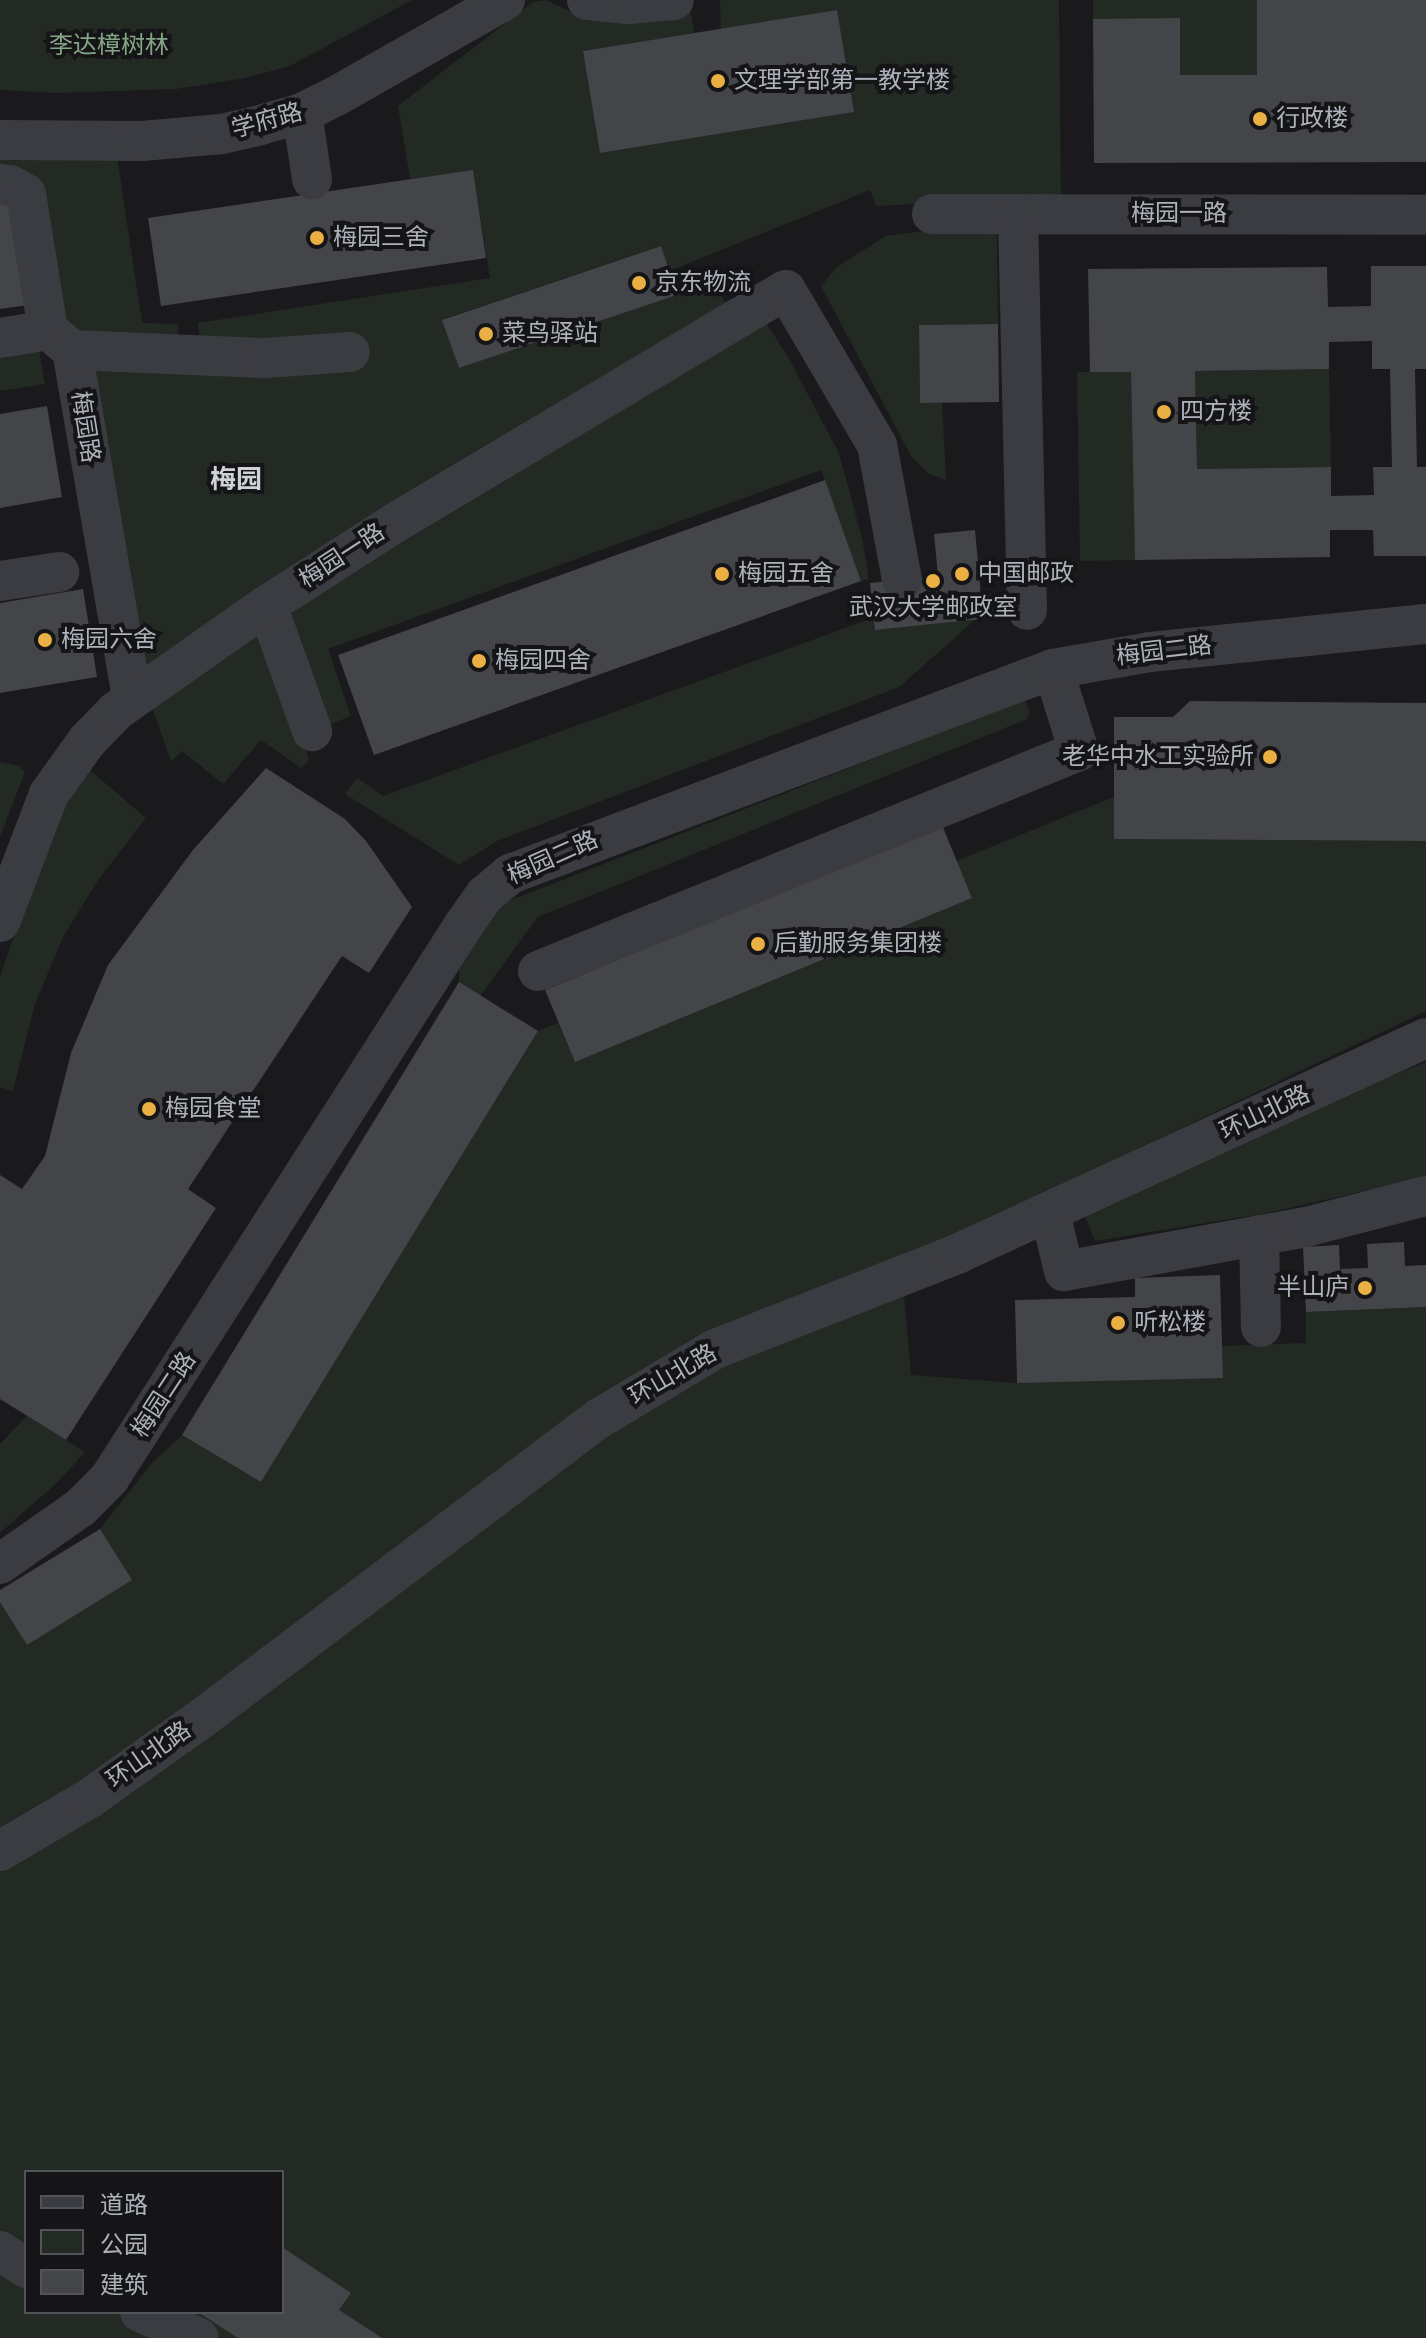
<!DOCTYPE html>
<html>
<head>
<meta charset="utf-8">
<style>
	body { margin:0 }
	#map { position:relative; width:1426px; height:2338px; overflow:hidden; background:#1a1a1c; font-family:"Roboto Condensed","Noto Sans SC",sans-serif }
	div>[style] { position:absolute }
	.green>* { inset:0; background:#222a23 }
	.building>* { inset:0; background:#444549 }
	.minor>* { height:40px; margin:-20px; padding:0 20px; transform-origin:20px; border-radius:20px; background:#3b3c41 }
	.dots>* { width:22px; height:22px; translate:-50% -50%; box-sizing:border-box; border:4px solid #151517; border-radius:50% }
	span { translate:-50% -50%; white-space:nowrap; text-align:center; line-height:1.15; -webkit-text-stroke:8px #151517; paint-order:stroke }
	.park-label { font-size:24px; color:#85a587 }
	.poi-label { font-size:24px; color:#adb2bb }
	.left { translate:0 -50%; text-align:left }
	.right { translate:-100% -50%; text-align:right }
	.street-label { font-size:24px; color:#adb2bb }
	.neighbourhood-label { font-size:26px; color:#ced1d7; font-weight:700 }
	.legend { position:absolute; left:24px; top:2170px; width:260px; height:144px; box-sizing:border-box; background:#151517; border:2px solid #525459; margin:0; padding:10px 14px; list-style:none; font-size:24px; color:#adb2bb }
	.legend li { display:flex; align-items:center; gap:16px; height:40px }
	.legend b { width:40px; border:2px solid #525459 }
</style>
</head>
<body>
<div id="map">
	<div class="green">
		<div style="clip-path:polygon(0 0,412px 0,290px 66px,246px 78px,176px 89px,57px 93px,0 90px)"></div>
		<div style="clip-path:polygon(546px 0,572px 12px,690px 8px,694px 33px,583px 51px,600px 153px,853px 112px,837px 10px,721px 29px,720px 0,1059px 0,1061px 197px,876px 206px,870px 190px,669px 271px,660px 246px,443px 319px,459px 368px,715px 282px,728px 308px,147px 672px,88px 364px,200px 344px,198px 323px,490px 278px,473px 171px,410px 179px,398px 106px,533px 2px)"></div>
		<div style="clip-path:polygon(1093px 0,1257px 0,1257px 75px,1180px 75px,1180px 19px,1093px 19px)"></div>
		<div style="clip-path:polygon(0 153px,117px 156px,142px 323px,178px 324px,179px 345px,68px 330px,0 170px)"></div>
		<div style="clip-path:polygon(933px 230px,997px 231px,998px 324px,919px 325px,920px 402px,942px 403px,946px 480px,929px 474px,911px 456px,821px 286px,838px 266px,886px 236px)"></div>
		<div style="clip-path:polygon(764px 320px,787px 355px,839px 453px,862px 538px,869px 579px,861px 581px,821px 470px,328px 649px,351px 716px,321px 728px,281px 613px)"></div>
		<div style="clip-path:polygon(39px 350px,45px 384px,0 391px,0 356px)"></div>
		<div style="clip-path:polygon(1329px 369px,1331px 467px,1197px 469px,1195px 371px)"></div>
		<div style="clip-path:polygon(1077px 372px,1131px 372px,1135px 560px,1080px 561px)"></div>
		<div style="clip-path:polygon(873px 618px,875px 630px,976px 619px,899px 687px,497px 841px,459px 865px,345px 794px,357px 778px,383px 796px)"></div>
		<div style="clip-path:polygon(261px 622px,309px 760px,301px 768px,261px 740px,223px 784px,182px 751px,171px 761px,149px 699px)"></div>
		<div style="clip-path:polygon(1024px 700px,1030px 711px,1027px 719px,538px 917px,480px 996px,459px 982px,459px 969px,493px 915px,506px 902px)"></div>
		<div style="clip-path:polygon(0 762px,19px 766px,25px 772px,0 837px)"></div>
		<div style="clip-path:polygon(90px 770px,146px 818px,98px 880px,63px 937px,35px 1004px,13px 1091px,0 1087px,0 977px,45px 844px,58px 815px)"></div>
		<div style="clip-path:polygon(evenodd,1114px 797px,1114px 839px,1426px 841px,1426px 1011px,901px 1262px,911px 1375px,1017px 1383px,1222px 1346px,1306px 1343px,1306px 1312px,1426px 1307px,1426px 2338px,0 2338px,0 1602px,27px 1645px,131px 1580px,100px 1529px,150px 1465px,182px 1435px,261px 1482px,538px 1031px,558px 1023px,575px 1062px,972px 898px,956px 861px,1114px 797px,26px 2172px,282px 2172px,282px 2312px,26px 2312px,26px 2172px)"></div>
		<div style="clip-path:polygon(1426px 1062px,1426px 1177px,1267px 1213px,1095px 1241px,1085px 1216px,1354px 1091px)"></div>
		<div style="clip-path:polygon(27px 1416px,85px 1452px,59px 1481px,0 1533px,0 1444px)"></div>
	</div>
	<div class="building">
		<div style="clip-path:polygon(1257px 0,1426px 0,1426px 162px,1094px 163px,1093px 19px,1180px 18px,1180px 75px,1257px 75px)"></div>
		<div style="clip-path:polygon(837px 10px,854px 112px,600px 153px,583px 51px)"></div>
		<div style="clip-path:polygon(473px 170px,486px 258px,161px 306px,148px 218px)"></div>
		<div style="clip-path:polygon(19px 199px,36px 304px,0 309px,0 202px)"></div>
		<div style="clip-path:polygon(661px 246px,677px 295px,459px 368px,442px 320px)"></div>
		<div style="clip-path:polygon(evenodd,1371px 266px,1426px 266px,1426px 369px,1415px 369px,1417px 467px,1426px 467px,1426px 556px,1374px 556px,1373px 530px,1330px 530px,1330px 557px,1135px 560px,1131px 372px,1090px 372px,1088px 269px,1327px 267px,1328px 307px,1371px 306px,1371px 266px,1372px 341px,1372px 369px,1390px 369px,1392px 467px,1373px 467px,1374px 495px,1331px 496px,1331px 467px,1197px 469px,1195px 371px,1329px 369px,1329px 342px,1372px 341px)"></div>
		<div style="clip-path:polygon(998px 324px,999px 402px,920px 403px,919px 325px)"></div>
		<div style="clip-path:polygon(47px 406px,62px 497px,0 508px,0 414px)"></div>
		<div style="clip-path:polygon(825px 480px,861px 581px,374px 755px,338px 655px)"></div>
		<div style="clip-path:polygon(975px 530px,981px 595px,997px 594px,1000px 617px,875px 630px,870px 583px,938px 576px,934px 534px)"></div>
		<div style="clip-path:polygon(83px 589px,97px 677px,0 693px,0 603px)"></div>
		<div style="clip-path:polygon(1190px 701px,1426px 703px,1426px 841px,1114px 839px,1114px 717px,1173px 717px)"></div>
		<div style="clip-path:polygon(266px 768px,345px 819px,366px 841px,412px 907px,369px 973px,342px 956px,188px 1189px,216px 1208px,66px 1440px,0 1399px,0 1175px,22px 1189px,45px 1156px,71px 1053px,108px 965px,193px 850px)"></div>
		<div style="clip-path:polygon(942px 825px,972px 898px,575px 1062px,545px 990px)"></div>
		<div style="clip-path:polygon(459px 982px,538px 1031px,261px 1482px,182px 1435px)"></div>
		<div style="clip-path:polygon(1404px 1242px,1405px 1266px,1426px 1265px,1426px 1307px,1306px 1312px,1303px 1247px,1339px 1245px,1340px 1269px,1368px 1268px,1367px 1244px)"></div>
		<div style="clip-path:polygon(1220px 1275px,1223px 1378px,1017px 1383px,1015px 1300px,1135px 1297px,1135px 1278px)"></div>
		<div style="clip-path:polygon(100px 1529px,132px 1580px,27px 1645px,0 1602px,0 1590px)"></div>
		<div style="clip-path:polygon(282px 2247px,351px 2293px,339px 2310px,382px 2338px,238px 2338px,198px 2312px,282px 2312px)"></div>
	</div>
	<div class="minor">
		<div style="left:587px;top:0;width:41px;rotate:5.6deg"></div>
		<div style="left:628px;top:4px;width:46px;rotate:-5deg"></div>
		<div style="left:302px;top:113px;width:67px;rotate:81.4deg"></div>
		<div style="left:0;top:140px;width:142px;rotate:0.4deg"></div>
		<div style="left:142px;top:141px;width:80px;rotate:-5deg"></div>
		<div style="left:222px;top:134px;width:39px;rotate:-13deg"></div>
		<div style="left:260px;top:125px;width:44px;rotate:-15.9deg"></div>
		<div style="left:302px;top:113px;width:40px;rotate:-26.6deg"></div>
		<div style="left:338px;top:95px;width:192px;rotate:-29.6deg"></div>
		<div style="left:0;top:184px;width:10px;rotate:6deg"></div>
		<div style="left:10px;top:185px;width:18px;rotate:29deg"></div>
		<div style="left:26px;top:194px;width:138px;rotate:80.8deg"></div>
		<div style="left:48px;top:330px;width:31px;rotate:40deg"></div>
		<div style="left:72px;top:350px;width:352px;rotate:80.2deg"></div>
		<div style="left:932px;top:214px;width:494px;rotate:0.1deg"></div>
		<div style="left:1018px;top:214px;width:396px;rotate:88.7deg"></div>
		<div style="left:0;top:338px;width:49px;rotate:-9.5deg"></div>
		<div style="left:72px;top:350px;width:194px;rotate:2.4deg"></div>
		<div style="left:266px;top:358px;width:84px;rotate:-4.1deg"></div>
		<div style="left:0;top:581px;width:60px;rotate:-8.7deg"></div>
		<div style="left:267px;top:605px;width:134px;rotate:70.3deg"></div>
		<div style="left:0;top:922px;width:137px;rotate:-69.1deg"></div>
		<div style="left:49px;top:794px;width:65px;rotate:-54.4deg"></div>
		<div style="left:87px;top:741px;width:42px;rotate:-46deg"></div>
		<div style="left:116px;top:711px;width:184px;rotate:-35.1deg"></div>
		<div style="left:267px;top:605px;width:150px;rotate:-32.7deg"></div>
		<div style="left:393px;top:524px;width:457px;rotate:-30.8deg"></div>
		<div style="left:786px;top:290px;width:180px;rotate:59.6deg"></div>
		<div style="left:877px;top:445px;width:137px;rotate:79.5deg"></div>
		<div style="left:538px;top:971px;width:584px;rotate:-22.13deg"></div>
		<div style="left:1079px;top:751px;width:86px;rotate:-107.6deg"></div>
		<div style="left:1050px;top:1212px;width:61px;rotate:76.7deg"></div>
		<div style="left:1064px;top:1271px;width:246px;rotate:-10.3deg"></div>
		<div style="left:1306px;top:1227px;width:124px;rotate:-14.5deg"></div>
		<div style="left:1259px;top:1235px;width:92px;rotate:88.8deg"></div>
		<div style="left:0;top:1564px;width:99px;rotate:-35.1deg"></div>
		<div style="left:81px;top:1507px;width:40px;rotate:-45deg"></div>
		<div style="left:109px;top:1479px;width:657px;rotate:-57.37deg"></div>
		<div style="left:463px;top:926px;width:38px;rotate:-55deg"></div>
		<div style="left:485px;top:895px;width:33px;rotate:-40deg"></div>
		<div style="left:510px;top:874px;width:580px;rotate:-20.68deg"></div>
		<div style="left:1053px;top:669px;width:98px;rotate:-9.9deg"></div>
		<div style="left:1150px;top:652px;width:277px;rotate:-5.8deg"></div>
		<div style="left:0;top:1851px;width:104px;rotate:-30.5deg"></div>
		<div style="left:90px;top:1798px;width:141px;rotate:-35.5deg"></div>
		<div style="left:205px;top:1716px;width:493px;rotate:-37.1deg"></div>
		<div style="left:598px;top:1419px;width:136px;rotate:-30.9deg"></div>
		<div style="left:715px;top:1349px;width:260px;rotate:-21.4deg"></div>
		<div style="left:957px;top:1254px;width:516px;rotate:-24.73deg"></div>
		<div style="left:0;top:2251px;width:31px;rotate:33deg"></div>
		<div style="left:140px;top:2312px;width:64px;rotate:23.8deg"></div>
	</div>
	<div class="dots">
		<div style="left:718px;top:81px;background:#eab044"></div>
		<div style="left:1260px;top:119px;background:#eab044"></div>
		<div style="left:317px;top:238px;background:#eab044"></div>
		<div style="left:639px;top:283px;background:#eab044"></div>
		<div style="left:486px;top:334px;background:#eab044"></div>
		<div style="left:1164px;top:412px;background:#eab044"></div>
		<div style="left:722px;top:574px;background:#eab044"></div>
		<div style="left:962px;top:574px;background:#eab044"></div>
		<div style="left:933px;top:581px;background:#eab044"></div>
		<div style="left:45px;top:640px;background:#eab044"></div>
		<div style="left:479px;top:661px;background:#eab044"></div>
		<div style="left:1270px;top:757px;background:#eab044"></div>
		<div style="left:758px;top:944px;background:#eab044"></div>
		<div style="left:149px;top:1109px;background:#eab044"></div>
		<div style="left:1365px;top:1288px;background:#eab044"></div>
		<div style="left:1118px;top:1323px;background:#eab044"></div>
	</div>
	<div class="park-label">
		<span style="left:109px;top:46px">李达樟树林</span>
	</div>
	<div class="poi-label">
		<span class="left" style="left:734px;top:81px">文理学部第一教学楼</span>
		<span class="left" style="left:1276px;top:119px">行政楼</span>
		<span class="left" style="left:333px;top:238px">梅园三舍</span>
		<span class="left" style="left:655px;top:283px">京东物流</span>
		<span class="left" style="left:502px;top:334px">菜鸟驿站</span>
		<span class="left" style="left:1180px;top:412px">四方楼</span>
		<span class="left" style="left:738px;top:574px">梅园五舍</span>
		<span class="left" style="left:978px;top:574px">中国邮政</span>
		<span style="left:933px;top:608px">武汉大学邮政室</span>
		<span class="left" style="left:61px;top:640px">梅园六舍</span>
		<span class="left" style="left:495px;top:661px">梅园四舍</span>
		<span class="right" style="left:1254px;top:757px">老华中水工实验所</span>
		<span class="left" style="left:774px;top:944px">后勤服务集团楼</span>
		<span class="left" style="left:165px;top:1109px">梅园食堂</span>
		<span class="right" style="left:1349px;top:1288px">半山庐</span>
		<span class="left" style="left:1134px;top:1323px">听松楼</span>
	</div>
	<div class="street-label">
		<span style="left:267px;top:121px;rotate:-15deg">学府路</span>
		<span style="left:1179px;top:214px">梅园一路</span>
		<span style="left:85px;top:427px;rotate:81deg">梅园路</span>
		<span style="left:342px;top:556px;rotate:-33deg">梅园一路</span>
		<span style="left:1164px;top:651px;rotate:-7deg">梅园二路</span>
		<span style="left:553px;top:858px;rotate:-24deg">梅园二路</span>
		<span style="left:1265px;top:1113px;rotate:-25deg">环山北路</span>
		<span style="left:673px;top:1375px;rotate:-30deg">环山北路</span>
		<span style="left:164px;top:1395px;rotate:-57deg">梅园二路</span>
		<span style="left:149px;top:1755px;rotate:-35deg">环山北路</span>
	</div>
	<div class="neighbourhood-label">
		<span style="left:236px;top:480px">梅园</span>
	</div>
	<ul class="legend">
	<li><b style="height:10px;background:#3b3c41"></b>道路</li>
	<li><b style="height:22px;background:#222a23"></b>公园</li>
	<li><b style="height:22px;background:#444549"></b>建筑</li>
	</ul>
</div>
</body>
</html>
